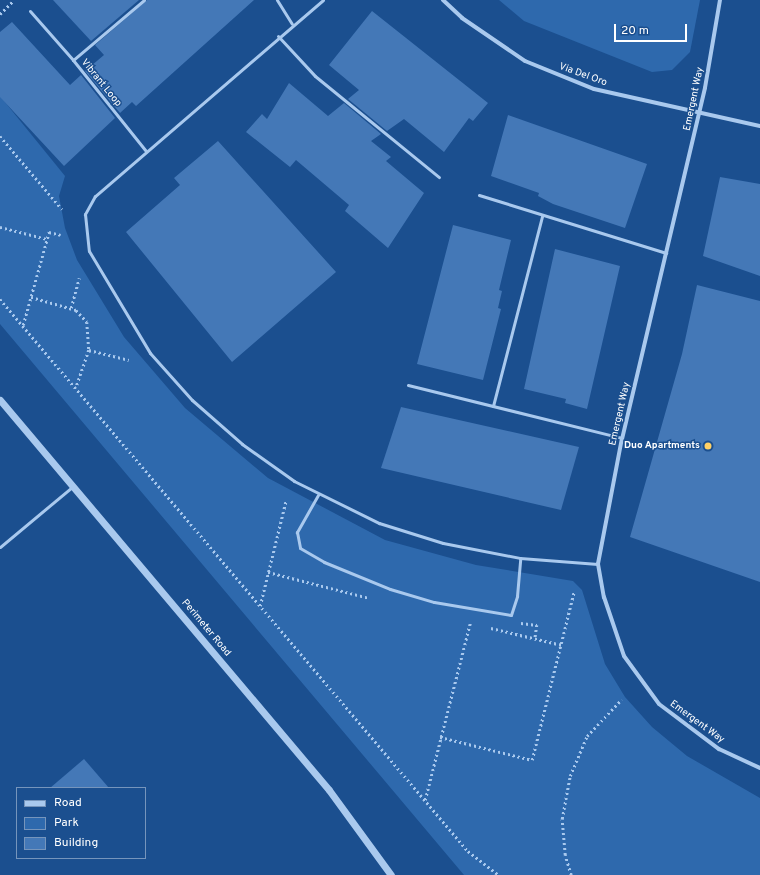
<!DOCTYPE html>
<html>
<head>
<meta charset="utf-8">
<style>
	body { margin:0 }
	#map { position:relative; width:760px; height:875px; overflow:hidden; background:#1b4f8f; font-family:Overpass,sans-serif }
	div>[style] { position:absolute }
	.green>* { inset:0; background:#2e69ad }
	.building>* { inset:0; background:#4478b7 }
	.path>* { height:2.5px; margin-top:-1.25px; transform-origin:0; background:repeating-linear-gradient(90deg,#a9c9ee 0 2px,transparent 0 5px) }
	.service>* { height:3px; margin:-1.5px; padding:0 1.5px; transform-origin:1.5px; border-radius:1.5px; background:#a9c9ee }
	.minor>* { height:4px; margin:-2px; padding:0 2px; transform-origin:2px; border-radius:2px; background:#a9c9ee }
	.tertiary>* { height:7px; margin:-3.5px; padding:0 3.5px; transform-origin:3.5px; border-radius:3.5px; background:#a9c9ee }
	.dots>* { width:11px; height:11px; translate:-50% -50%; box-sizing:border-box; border:2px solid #1b4f8f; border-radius:50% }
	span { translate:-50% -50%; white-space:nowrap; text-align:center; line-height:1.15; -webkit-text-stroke:3px #1b4f8f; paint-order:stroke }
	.street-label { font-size:10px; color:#fff }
	.poi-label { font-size:10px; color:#fff; font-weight:700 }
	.right { translate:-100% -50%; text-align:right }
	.legend { position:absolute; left:16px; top:787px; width:130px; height:72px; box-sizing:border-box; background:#1b4f8f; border:1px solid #7695bc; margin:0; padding:5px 7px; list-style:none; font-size:12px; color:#fff }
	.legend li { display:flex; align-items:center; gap:8px; height:20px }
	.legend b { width:20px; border:1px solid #7695bc }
	.scale { position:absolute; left:614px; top:24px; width:73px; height:18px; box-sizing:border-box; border:2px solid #fff; border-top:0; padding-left:5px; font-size:12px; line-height:14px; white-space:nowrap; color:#fff; -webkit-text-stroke:3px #1b4f8f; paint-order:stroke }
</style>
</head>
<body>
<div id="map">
	<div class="green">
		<div style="clip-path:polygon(499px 0,700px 0,690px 52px,672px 70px,652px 72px,524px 21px)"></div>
		<div style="clip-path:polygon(0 96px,65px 176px,59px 196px,65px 228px,77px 260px,124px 337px,185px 408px,268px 478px,385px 540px,476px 565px,573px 581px,582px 590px,605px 664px,625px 697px,652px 727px,687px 756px,760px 798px,760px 875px,464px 875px,0 324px)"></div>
	</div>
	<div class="building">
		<div style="clip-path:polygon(53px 0,139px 0,91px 41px)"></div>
		<div style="clip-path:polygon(147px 0,254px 0,136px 106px,132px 102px,120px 113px,85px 71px,104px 55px,95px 45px)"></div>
		<div style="clip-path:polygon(372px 11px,488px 103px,473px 121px,469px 118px,444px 152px,404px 119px,387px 131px,348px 99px,359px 90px,329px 65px)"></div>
		<div style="clip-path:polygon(12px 22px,70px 85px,81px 75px,115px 118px,64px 166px,0 97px,0 32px)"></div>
		<div style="clip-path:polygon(289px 83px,328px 116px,344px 103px,381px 134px,371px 141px,391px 157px,386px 161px,424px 193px,388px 248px,345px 211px,349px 205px,296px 160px,290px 167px,246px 132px,262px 114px,267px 119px)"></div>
		<div style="clip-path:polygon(508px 115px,647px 164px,625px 228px,553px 204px,538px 196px,539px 193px,491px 176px)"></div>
		<div style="clip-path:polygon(218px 141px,336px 272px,232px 362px,126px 232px,180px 185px,174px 178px)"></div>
		<div style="clip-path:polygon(720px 177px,760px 184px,760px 276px,703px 256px)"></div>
		<div style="clip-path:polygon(453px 225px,511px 240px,499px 290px,502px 291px,498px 308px,501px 309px,483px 380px,417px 364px)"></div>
		<div style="clip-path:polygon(555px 249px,620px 266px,587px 409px,565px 403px,566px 399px,524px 389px)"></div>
		<div style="clip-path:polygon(697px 285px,760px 301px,760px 582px,630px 537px,682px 354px)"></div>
		<div style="clip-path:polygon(401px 407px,579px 447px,561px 510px,381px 468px)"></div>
		<div style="clip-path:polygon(84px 759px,109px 788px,50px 788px)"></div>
	</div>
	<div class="path">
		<div style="left:0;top:14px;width:20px;rotate:-45deg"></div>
		<div style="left:0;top:136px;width:96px;rotate:49.7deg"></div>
		<div style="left:0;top:227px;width:49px;rotate:14.3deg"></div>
		<div style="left:31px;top:297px;width:47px;rotate:16.1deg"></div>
		<div style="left:76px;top:310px;width:16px;rotate:47deg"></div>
		<div style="left:87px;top:322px;width:28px;rotate:86deg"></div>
		<div style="left:89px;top:350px;width:40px;rotate:108.9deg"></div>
		<div style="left:0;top:299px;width:724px;rotate:49.71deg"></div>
		<div style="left:468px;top:851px;width:39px;rotate:38deg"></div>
		<div style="left:71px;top:308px;width:31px;rotate:-75deg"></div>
		<div style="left:23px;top:325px;width:97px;rotate:-74.4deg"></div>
		<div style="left:49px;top:232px;width:12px;rotate:14deg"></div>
		<div style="left:89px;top:350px;width:41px;rotate:14deg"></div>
		<div style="left:268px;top:572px;width:104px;rotate:14.4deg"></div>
		<div style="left:260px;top:606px;width:109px;rotate:-76.2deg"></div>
		<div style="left:521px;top:623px;width:16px;rotate:7deg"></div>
		<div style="left:537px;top:625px;width:14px;rotate:98deg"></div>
		<div style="left:491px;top:628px;width:73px;rotate:13.5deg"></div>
		<div style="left:440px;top:737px;width:95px;rotate:14deg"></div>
		<div style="left:532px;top:760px;width:174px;rotate:-76deg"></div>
		<div style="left:425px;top:800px;width:183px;rotate:-75.7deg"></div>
		<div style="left:571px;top:875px;width:21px;rotate:-107deg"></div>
		<div style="left:565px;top:855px;width:36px;rotate:-95deg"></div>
		<div style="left:562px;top:819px;width:44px;rotate:-79.5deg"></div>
		<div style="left:570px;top:776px;width:43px;rotate:-67deg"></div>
		<div style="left:587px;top:736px;width:50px;rotate:-46.6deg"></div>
	</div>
	<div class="service">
		<div style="left:144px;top:0;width:93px;rotate:139.8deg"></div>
		<div style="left:73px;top:60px;width:117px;rotate:51.3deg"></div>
		<div style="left:277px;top:0;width:28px;rotate:58deg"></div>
		<div style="left:323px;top:0;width:301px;rotate:139.3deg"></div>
		<div style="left:95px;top:196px;width:21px;rotate:119deg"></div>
		<div style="left:85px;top:214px;width:37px;rotate:84deg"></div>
		<div style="left:89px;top:251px;width:119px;rotate:59.1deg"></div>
		<div style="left:150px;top:353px;width:63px;rotate:48.2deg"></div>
		<div style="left:192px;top:400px;width:67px;rotate:41.3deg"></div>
		<div style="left:242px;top:444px;width:64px;rotate:35.4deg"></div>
		<div style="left:294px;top:481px;width:95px;rotate:26.3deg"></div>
		<div style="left:379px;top:523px;width:67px;rotate:17.4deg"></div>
		<div style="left:443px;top:543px;width:78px;rotate:11deg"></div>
		<div style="left:520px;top:558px;width:78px;rotate:4.4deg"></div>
		<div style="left:30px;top:11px;width:65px;rotate:48.7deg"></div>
		<div style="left:278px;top:36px;width:54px;rotate:47.2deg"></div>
		<div style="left:315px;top:76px;width:160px;rotate:39.2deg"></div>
		<div style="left:479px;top:195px;width:196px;rotate:17.2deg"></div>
		<div style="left:408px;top:385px;width:220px;rotate:13.9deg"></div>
		<div style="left:493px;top:406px;width:196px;rotate:-75.5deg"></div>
		<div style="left:318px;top:495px;width:43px;rotate:119.6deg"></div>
		<div style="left:297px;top:532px;width:16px;rotate:79deg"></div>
		<div style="left:300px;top:548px;width:28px;rotate:30deg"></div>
		<div style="left:324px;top:562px;width:71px;rotate:22.2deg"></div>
		<div style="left:390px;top:589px;width:46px;rotate:16.5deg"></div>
		<div style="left:434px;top:602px;width:78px;rotate:9.6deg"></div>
		<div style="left:511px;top:615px;width:20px;rotate:-72deg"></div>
		<div style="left:517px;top:596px;width:38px;rotate:-85deg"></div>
		<div style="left:0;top:547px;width:94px;rotate:-39.8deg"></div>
	</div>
	<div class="minor">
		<div style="left:443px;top:0;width:26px;rotate:43deg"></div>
		<div style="left:462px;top:18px;width:76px;rotate:34.3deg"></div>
		<div style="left:525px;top:61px;width:74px;rotate:22.1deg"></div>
		<div style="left:594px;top:89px;width:170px;rotate:12.6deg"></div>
		<div style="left:720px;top:0;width:89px;rotate:99.7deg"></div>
		<div style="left:705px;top:88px;width:360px;rotate:103.3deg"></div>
		<div style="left:622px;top:438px;width:128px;rotate:100.8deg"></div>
		<div style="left:598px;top:564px;width:34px;rotate:80deg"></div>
		<div style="left:604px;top:597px;width:62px;rotate:71.3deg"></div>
		<div style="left:624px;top:656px;width:59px;rotate:53.9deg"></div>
		<div style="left:659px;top:704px;width:75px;rotate:36.9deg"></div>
		<div style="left:719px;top:749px;width:45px;rotate:24.9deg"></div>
	</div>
	<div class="tertiary">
		<div style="left:0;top:400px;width:510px;rotate:49.85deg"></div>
		<div style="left:329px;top:790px;width:105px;rotate:53.9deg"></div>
	</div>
	<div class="dots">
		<div style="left:708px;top:446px;background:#ffd166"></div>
	</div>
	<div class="street-label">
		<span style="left:583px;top:75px;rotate:20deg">Via Del Oro</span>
		<span style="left:101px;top:83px;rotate:51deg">Vibrant Loop</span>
		<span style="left:694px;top:99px;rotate:-78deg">Emergent Way</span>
		<span style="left:620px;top:414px;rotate:-77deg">Emergent Way</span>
		<span style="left:206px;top:628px;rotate:50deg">Perimeter Road</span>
		<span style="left:697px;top:722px;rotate:36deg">Emergent Way</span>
	</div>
	<div class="poi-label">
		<span class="right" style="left:700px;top:446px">Duo Apartments</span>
	</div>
	<ul class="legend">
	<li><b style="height:5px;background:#a9c9ee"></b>Road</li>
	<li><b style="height:11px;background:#2e69ad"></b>Park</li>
	<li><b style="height:11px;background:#4478b7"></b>Building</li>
	</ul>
	<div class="scale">20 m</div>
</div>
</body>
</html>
